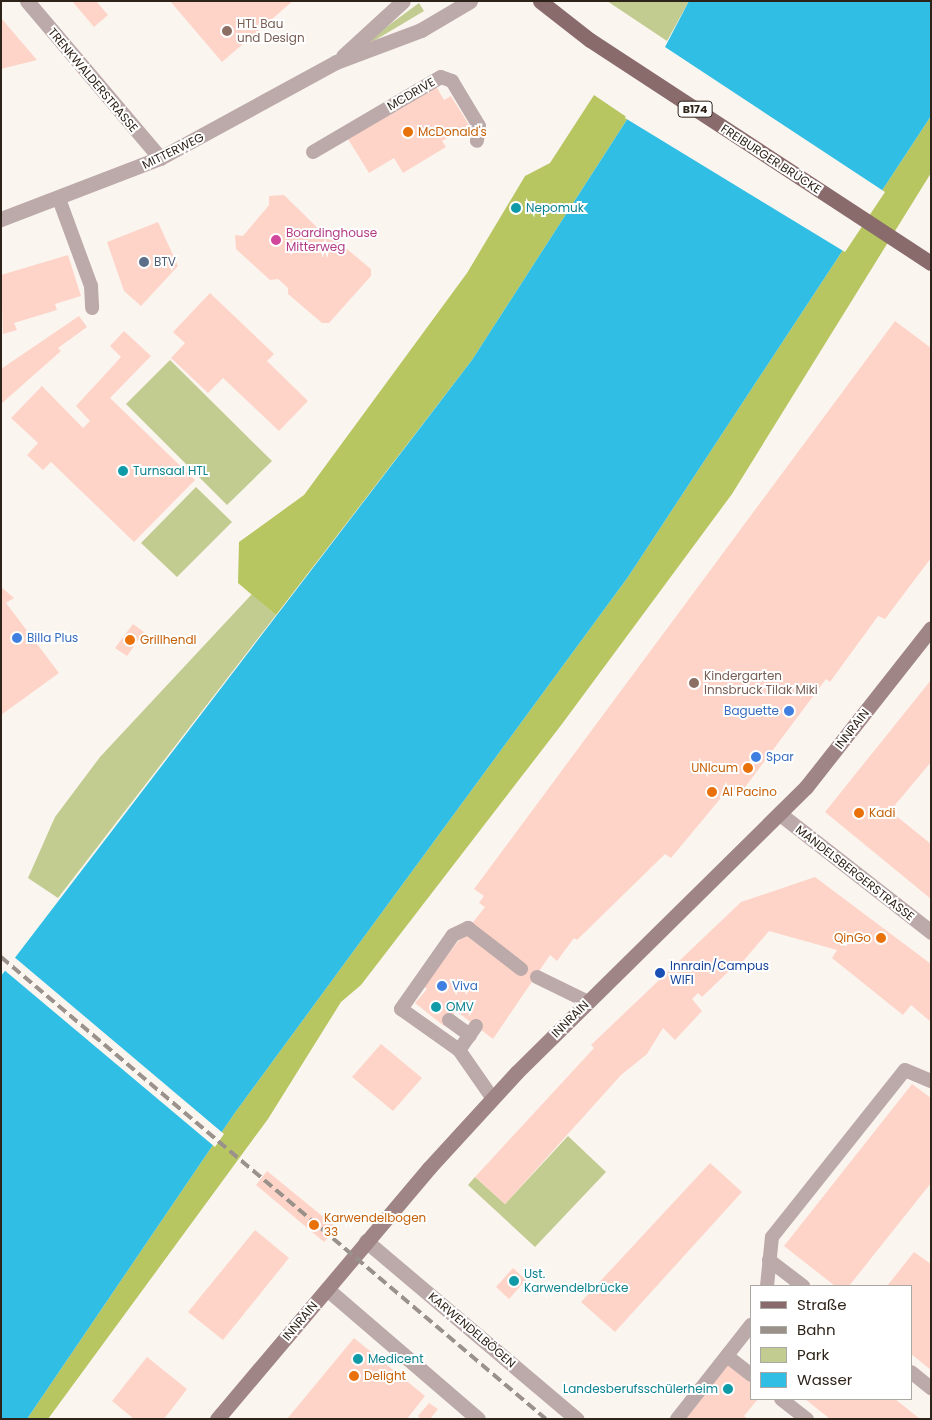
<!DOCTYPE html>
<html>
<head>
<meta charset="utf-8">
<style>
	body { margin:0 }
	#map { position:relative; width:932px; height:1420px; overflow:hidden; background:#fbf5f0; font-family:Poppins,sans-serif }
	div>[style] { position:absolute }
	.green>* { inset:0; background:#c2cc90 }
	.forest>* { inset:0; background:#b8c662 }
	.water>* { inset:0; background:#30bee4 }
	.pier>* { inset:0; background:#fbf5f0 }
	.building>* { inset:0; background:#fed4c8 }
	.service>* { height:14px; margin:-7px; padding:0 7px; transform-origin:7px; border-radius:7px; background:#bcaaaa }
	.minor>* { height:15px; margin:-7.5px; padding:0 7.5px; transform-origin:7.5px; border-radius:7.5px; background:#bcaaaa }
	.tertiary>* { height:15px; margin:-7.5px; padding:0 7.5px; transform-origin:7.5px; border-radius:7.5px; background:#bcaaaa }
	.secondary>* { height:15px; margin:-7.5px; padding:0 7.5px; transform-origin:7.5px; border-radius:7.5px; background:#9f8585 }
	.primary>* { height:15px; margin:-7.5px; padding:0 7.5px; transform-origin:7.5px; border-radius:7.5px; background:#8a6b6b }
	.rail>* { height:4px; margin-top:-2px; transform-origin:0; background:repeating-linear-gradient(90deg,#99918a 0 10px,transparent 0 15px) }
	.dots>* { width:14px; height:14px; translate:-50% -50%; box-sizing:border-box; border:2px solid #fff; border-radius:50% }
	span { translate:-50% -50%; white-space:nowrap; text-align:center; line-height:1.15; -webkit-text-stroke:4px #fff; paint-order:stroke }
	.shield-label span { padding:1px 4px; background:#fff; border:1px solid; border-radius:4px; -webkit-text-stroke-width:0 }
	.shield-label { font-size:11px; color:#2e2319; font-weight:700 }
	.education-label { font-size:12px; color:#785e54 }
	.left { translate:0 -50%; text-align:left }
	.street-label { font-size:12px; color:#2e2319 }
	.food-label { font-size:12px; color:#c56008 }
	.right { translate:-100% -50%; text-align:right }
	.culture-label { font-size:12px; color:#0d838f }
	.hotel-label { font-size:12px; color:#b23c85 }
	.service-label { font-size:12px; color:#4e5e75 }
	.shop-label { font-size:12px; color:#366cbe }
	.transit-label { font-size:12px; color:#164399 }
	.frame { position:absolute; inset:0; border:2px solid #2e2319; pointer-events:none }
	.legend { position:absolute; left:750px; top:1285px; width:162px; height:115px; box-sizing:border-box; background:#fff; border:1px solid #aba7a3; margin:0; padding:6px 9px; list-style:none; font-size:15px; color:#2e2319 }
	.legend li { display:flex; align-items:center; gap:10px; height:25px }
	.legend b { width:25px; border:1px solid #aba7a3 }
</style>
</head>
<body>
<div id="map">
	<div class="green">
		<div style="clip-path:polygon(607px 1px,689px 1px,667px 41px)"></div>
		<div style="clip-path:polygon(419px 3px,424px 11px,372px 42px,370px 39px)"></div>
		<div style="clip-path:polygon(170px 360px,272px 461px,227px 505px,126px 404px)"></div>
		<div style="clip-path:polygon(196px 487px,232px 522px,177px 577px,141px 543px)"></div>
		<div style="clip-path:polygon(252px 594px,276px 615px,58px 898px,28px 878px,55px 817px,100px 757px)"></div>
		<div style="clip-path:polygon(568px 1136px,606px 1172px,535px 1247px,468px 1185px,475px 1177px,505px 1204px)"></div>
	</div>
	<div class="forest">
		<div style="clip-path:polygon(594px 95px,628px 118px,472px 360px,276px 615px,238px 583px,239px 542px,304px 495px,467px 273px,525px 176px,550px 163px)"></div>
		<div style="clip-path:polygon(931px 116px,931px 173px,732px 494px,562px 724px,361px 985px,341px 1002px,268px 1119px,48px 1419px,27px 1419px,234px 1114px,628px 577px)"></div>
	</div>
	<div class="water">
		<div style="clip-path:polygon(689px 1px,931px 1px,931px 116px,628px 577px,234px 1114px,27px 1419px,1px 1419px,1px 976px,472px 360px,628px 118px)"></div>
	</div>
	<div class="pier">
		<div style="clip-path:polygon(662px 45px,885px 192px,845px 252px,625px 118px)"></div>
		<div style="clip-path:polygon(13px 956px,224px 1134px,215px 1147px,3px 969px)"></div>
	</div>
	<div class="building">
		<div style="clip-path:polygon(72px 1px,96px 1px,108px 15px,94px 27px)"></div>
		<div style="clip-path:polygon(170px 1px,293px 1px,222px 62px)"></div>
		<div style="clip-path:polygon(1px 18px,37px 60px,1px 69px)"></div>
		<div style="clip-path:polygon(436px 86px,444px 100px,451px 96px,469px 125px,442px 141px,446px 147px,403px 173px,394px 158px,369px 173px,348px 139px)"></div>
		<div style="clip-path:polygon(284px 195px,330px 240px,336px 240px,371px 269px,371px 276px,329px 323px,322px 323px,288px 294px,288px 288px,278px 279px,270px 280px,236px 249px,235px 235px,243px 236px,269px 205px,269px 196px)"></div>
		<div style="clip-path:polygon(158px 222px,178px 266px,141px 306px,124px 291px,107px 242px)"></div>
		<div style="clip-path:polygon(68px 255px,81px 296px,55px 304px,57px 310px,14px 323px,17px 330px,3px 334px,1px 275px)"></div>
		<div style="clip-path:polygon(210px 293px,274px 354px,267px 361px,308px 401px,279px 431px,223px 378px,208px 393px,171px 358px,185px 343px,173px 332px)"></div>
		<div style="clip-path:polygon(79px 316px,87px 327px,58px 348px,61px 351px,1px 404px,1px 369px)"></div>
		<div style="clip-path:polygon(895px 321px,931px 348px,931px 558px,885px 619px,878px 616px,830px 682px,826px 679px,740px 794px,730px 787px,671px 858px,665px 854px,577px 940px,574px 938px,557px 961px,550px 955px,493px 1039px,456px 1011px,444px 1026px,415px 1003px,427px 989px,423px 986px,485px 907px,479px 903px,484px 896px,474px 889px)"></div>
		<div style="clip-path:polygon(124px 331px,151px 356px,110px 398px,195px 480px,134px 542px,51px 462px,43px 470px,27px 455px,38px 443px,11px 418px,42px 386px,83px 428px,90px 421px,76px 406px,121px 357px,110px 346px)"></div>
		<div style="clip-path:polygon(1px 587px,14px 598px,6px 603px,59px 673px,1px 715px)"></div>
		<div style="clip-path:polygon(133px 624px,144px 632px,127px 656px,115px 648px)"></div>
		<div style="clip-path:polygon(931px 680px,931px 762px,890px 811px,931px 844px,931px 899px,825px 812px)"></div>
		<div style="clip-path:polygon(815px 877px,931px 964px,931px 1022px,911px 1005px,903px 1015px,832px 958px,837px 950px,769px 931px,733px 973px,730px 970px,702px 997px,698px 993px,692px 999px,702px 1011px,675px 1040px,663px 1028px,647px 1054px,621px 1075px,505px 1204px,475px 1177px,594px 1048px,591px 1045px,741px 902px)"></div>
		<div style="clip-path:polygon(381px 1044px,422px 1078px,393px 1111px,352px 1077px)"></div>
		<div style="clip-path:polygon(912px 1084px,931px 1098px,931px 1183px,849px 1286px,835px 1286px,784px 1246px)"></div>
		<div style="clip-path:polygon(710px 1163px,742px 1192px,615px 1332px,581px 1302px)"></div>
		<div style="clip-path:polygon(267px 1171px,337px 1228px,324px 1242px,256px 1185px)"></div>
		<div style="clip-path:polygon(255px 1230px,289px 1258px,223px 1340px,188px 1312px)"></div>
		<div style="clip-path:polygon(914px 1252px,931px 1264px,931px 1370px,911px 1354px,911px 1286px,887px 1286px)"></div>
		<div style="clip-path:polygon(513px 1268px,526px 1280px,509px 1299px,496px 1287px)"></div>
		<div style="clip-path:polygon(354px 1338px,425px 1396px,407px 1419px,287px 1419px)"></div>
		<div style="clip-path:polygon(147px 1357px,187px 1389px,164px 1419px,134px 1419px,112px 1401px)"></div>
		<div style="clip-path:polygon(728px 1362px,751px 1380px,751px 1399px,758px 1399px,744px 1416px,748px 1419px,682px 1419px)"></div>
		<div style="clip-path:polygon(805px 1399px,895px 1399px,920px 1419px,830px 1419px)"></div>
		<div style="clip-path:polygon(429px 1403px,438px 1409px,430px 1419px,421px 1419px,418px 1416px)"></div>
	</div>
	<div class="service">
		<div style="left:313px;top:152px;width:148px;rotate:-30.4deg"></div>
		<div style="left:441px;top:77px;width:12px;rotate:20deg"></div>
		<div style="left:452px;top:81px;width:52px;rotate:59deg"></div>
		<div style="left:479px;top:126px;width:15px;rotate:98deg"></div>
		<div style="left:59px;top:199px;width:93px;rotate:69.8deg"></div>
		<div style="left:91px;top:286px;width:22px;rotate:87deg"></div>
		<div style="left:537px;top:977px;width:57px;rotate:26.1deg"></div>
		<div style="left:449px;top:1020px;width:26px;rotate:36deg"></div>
		<div style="left:476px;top:1026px;width:29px;rotate:125deg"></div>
		<div style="left:459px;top:1050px;width:60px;rotate:55.2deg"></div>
		<div style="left:459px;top:1050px;width:71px;rotate:-144.7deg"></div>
		<div style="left:401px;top:1009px;width:90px;rotate:-54.9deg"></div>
		<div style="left:453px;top:935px;width:17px;rotate:-25deg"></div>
		<div style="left:468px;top:928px;width:67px;rotate:37.7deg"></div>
		<div style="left:769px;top:1260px;width:43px;rotate:37.4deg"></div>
		<div style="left:767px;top:1286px;width:49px;rotate:-84.2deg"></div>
		<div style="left:772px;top:1237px;width:213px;rotate:-51.5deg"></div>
		<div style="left:905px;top:1070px;width:28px;rotate:23deg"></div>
		<div style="left:727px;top:1356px;width:31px;rotate:38deg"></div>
		<div style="left:911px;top:1372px;width:26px;rotate:39deg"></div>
		<div style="left:781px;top:1399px;width:33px;rotate:38deg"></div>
		<div style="left:677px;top:1419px;width:120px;rotate:-51.8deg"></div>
	</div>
	<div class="minor">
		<div style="left:27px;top:1px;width:206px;rotate:49.7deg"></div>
		<div style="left:780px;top:814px;width:192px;rotate:38deg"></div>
		<div style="left:366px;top:1241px;width:276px;rotate:40.2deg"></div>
		<div style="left:327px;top:1289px;width:199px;rotate:40.7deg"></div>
	</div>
	<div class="tertiary">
		<div style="left:343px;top:56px;width:81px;rotate:-42.5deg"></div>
		<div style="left:1px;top:219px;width:170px;rotate:-21deg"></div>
		<div style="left:160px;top:158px;width:200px;rotate:-28.6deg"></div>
		<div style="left:336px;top:62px;width:91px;rotate:-20.6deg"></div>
		<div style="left:421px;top:30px;width:57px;rotate:-30.6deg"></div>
	</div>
	<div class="secondary">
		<div style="left:217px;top:1419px;width:329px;rotate:-49.8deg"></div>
		<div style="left:429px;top:1168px;width:130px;rotate:-47.5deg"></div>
		<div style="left:517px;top:1072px;width:406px;rotate:-44.6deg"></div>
		<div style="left:806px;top:787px;width:202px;rotate:-51.8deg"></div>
	</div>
	<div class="primary">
		<div style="left:540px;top:1px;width:63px;rotate:38deg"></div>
		<div style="left:590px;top:40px;width:407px;rotate:33.2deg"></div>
	</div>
	<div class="rail">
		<div style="left:1px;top:957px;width:714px;rotate:40.29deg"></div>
	</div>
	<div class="dots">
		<div style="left:227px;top:31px;background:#8d6e63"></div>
		<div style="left:408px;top:132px;background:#e8710a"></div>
		<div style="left:516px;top:208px;background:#0f9aa8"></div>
		<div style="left:276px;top:240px;background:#d1479c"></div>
		<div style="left:144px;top:262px;background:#5c6f8a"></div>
		<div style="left:123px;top:471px;background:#0f9aa8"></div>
		<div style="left:17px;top:638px;background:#3f7fe0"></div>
		<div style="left:130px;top:640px;background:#e8710a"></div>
		<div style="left:694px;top:683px;background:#8d6e63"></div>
		<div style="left:789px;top:711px;background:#3f7fe0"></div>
		<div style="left:756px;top:757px;background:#3f7fe0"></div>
		<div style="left:748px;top:768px;background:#e8710a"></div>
		<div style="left:712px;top:792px;background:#e8710a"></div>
		<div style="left:859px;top:813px;background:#e8710a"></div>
		<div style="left:881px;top:938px;background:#e8710a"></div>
		<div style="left:660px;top:973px;background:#1a4fb4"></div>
		<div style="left:442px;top:986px;background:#3f7fe0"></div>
		<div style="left:436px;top:1007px;background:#0f9aa8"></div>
		<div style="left:314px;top:1225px;background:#e8710a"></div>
		<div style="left:514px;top:1281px;background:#0f9aa8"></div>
		<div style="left:358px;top:1359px;background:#0f9aa8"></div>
		<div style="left:354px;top:1376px;background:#e8710a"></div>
		<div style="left:728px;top:1389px;background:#0f9aa8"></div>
	</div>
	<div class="shield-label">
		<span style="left:695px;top:109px">B174</span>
	</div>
	<div class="education-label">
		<span class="left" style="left:237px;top:31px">HTL Bau<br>und Design</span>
		<span class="left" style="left:704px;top:683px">Kindergarten<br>Innsbruck Tilak Miki</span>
	</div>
	<div class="street-label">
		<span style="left:93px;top:80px;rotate:50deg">TRENKWALDERSTRASSE</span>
		<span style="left:411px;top:94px;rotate:-30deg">MCDRIVE</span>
		<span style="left:173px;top:151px;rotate:-26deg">MITTERWEG</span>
		<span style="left:771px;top:159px;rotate:33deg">FREIBURGER BRÜCKE</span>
		<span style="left:852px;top:729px;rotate:-52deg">INNRAIN</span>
		<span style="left:855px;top:873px;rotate:38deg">MANDELSBERGERSTRASSE</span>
		<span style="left:570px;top:1019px;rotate:-45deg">INNRAIN</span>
		<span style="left:300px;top:1321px;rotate:-50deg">INNRAIN</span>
		<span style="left:472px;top:1330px;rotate:40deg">KARWENDELBÖGEN</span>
	</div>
	<div class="food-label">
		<span class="left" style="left:418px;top:132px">McDonald's</span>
		<span class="left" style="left:140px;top:640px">Grillhendl</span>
		<span class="right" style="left:738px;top:768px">UNIcum</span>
		<span class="left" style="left:722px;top:792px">Al Pacino</span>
		<span class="left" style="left:869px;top:813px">Kadi</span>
		<span class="right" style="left:871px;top:938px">QinGo</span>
		<span class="left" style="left:324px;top:1225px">Karwendelbogen<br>33</span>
		<span class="left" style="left:364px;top:1376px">Delight</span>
	</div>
	<div class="culture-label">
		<span class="left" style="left:526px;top:208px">Nepomuk</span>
		<span class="left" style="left:133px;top:471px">Turnsaal HTL</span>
		<span class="left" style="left:446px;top:1007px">OMV</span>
		<span class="left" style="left:524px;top:1281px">Ust.<br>Karwendelbrücke</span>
		<span class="left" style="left:368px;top:1359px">Medicent</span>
		<span class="right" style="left:718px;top:1389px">Landesberufsschülerheim</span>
	</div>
	<div class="hotel-label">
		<span class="left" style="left:286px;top:240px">Boardinghouse<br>Mitterweg</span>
	</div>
	<div class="service-label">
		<span class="left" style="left:154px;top:262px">BTV</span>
	</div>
	<div class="shop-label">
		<span class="left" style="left:27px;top:638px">Billa Plus</span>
		<span class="right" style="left:779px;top:711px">Baguette</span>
		<span class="left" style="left:766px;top:757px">Spar</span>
		<span class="left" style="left:452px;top:986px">Viva</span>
	</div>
	<div class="transit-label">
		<span class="left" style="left:670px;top:973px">Innrain/Campus<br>WIFI</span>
	</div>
	<div class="frame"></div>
	<ul class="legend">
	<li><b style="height:6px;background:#8a6b6b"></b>Straße</li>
	<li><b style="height:6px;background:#99918a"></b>Bahn</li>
	<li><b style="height:14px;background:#c2cc90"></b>Park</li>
	<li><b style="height:14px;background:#30bee4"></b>Wasser</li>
	</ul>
</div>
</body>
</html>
